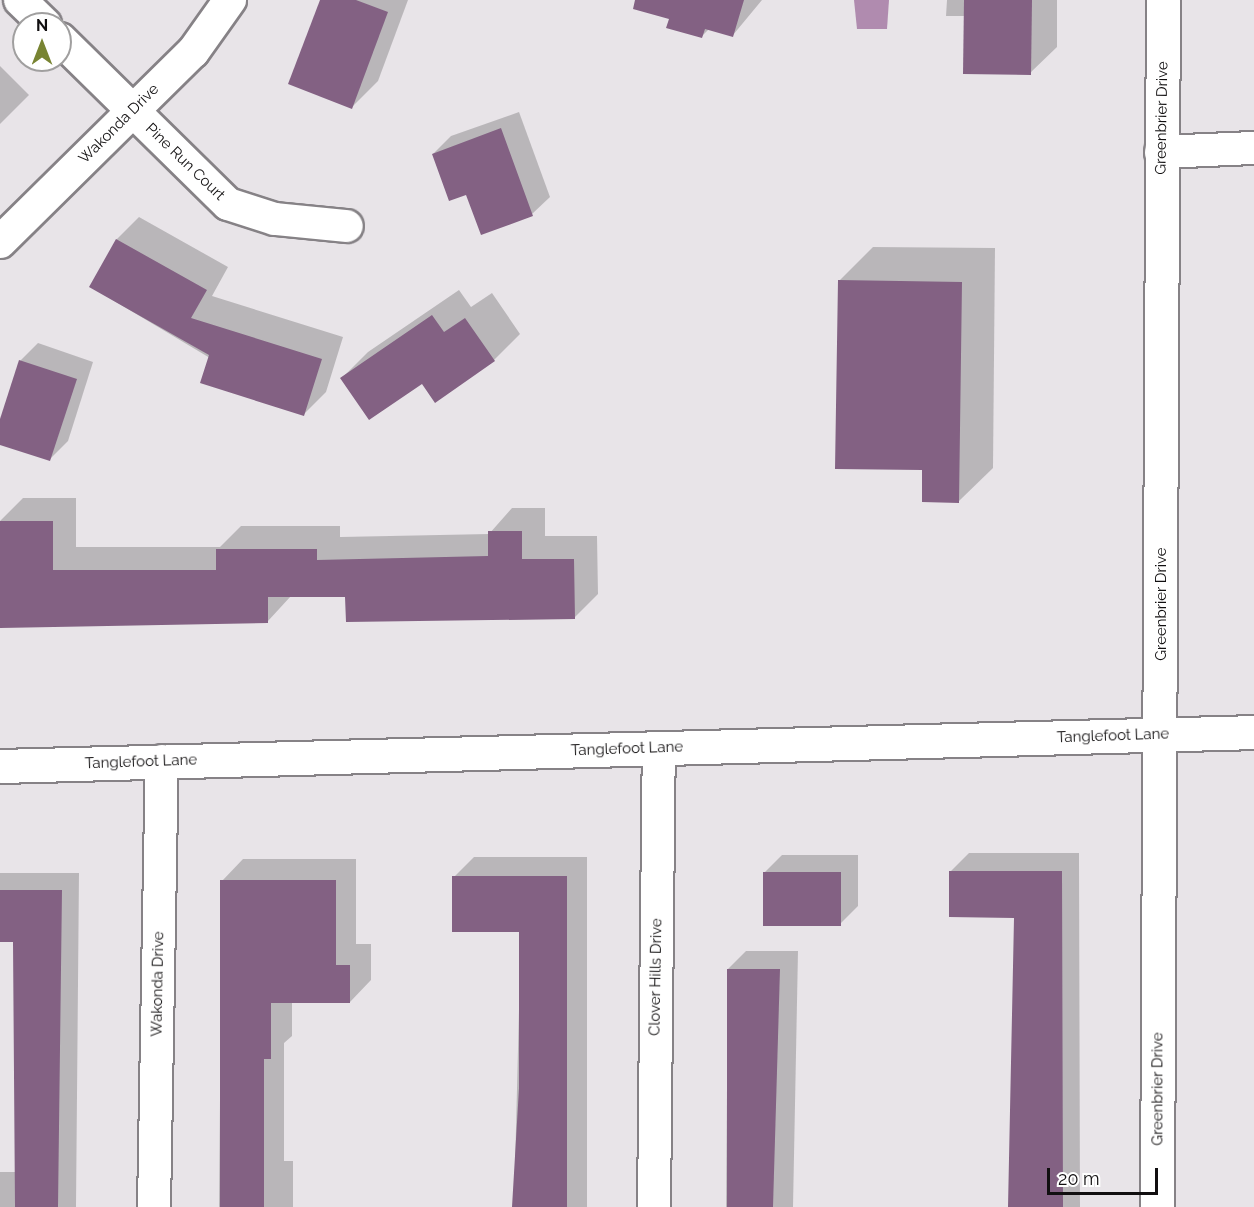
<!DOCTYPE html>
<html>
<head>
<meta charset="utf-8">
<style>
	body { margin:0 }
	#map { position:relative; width:1254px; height:1207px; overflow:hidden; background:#e8e4e8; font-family:Raleway,sans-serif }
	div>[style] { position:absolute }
	.water>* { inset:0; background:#b08baf }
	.shadow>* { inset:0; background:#0003 }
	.building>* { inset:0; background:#836183 }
	.roads { filter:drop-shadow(2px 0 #868286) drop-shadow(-2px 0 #868286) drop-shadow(0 2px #868286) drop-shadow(0 -2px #868286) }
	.street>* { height:32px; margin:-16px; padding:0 16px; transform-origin:16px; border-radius:16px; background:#fff }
	.secondary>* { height:33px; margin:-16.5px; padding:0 16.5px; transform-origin:16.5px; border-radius:16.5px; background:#fff }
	span { translate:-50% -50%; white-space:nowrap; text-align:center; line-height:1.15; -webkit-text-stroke:4.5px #fff; paint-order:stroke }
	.street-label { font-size:15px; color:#110f10 }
	.north { position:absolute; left:12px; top:12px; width:60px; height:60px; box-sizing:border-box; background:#fff; border:2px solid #a09f9f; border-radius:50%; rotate:0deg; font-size:16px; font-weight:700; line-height:24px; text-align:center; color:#110f10 }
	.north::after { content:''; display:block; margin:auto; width:21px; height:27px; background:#788432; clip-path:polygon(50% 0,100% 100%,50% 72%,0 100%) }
	.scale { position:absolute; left:1047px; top:1168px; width:111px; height:27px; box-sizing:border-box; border:3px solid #110f10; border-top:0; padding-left:8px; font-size:18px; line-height:21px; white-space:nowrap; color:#110f10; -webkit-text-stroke:4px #fff; paint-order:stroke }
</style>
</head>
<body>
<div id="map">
	<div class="water">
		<div style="clip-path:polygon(854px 0,889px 0,887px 29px,857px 29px)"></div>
	</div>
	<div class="shadow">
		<div style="clip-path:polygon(321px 0,408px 0,378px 81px,352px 107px)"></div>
		<div style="clip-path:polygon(652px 0,762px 0,733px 35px,709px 29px,702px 36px)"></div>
		<div style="clip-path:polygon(947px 0,1057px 0,1057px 47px,1030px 73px,965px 16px,946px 16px)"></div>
		<div style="clip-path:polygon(0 66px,29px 95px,0 124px)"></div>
		<div style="clip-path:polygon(519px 112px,550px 197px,532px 214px,467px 193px,433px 154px,451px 136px)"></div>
		<div style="clip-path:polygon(139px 217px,228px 267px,212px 296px,343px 337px,326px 392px,304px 414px,91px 287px,117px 239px)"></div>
		<div style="clip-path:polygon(873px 247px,995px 248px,993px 468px,959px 501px,924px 468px,839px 281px)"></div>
		<div style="clip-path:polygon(459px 290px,471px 307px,492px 293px,520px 334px,494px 360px,422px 382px,342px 378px,368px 352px)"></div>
		<div style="clip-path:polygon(38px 343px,93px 362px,68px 441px,50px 459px,0 443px,0 424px,20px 361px)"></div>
		<div style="clip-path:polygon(23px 498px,76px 498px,76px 547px,220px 547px,241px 526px,340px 526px,340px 537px,489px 534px,512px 508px,545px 508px,545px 536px,597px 536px,598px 594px,574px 618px,347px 596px,291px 596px,268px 621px,0 626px,0 521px)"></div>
		<div style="clip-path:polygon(969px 853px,1079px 853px,1080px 1207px,1011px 1207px,1016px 916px,951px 871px)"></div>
		<div style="clip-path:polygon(782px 855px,858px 855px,858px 906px,840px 924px,764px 873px)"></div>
		<div style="clip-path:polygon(474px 857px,587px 857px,587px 1207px,514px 1207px,521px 930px,454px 877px)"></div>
		<div style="clip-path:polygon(243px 859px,356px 859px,356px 944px,371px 944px,371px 980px,350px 1002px,292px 1002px,292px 1036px,284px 1043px,284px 1161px,293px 1161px,293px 1207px,219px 1207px,222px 881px)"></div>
		<div style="clip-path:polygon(0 873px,79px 873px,76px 1207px,0 1207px,0 1172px,16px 1172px,15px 940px,0 940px)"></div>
		<div style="clip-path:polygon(746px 951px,798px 951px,793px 1207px,726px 1207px,728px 969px)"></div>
	</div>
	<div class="building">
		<div style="clip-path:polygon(320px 0,356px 0,388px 12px,352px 109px,288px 84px)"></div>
		<div style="clip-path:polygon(635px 0,744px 0,733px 37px,705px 29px,702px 38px,666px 28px,669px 19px,633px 9px)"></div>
		<div style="clip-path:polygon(964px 0,1032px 0,1031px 75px,963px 74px)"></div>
		<div style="clip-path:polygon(501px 128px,533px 216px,481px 235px,466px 195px,449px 201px,432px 154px)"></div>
		<div style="clip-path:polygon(116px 239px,207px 290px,191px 318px,322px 359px,304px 416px,200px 383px,209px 355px,89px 287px)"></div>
		<div style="clip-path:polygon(838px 280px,962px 282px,959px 503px,922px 502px,922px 470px,835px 469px)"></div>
		<div style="clip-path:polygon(432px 315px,444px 332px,465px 318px,495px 361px,435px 403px,422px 384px,369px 420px,340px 378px)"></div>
		<div style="clip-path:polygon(19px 360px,77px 379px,50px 461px,0 445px,0 419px)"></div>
		<div style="clip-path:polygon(0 521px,53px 521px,53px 570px,216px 570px,216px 549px,317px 549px,317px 560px,488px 556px,488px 531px,522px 531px,522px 559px,574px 559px,575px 619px,346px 622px,345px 597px,268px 597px,268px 623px,0 628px)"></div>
		<div style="clip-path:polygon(949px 871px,1062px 871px,1063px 1207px,1008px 1207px,1014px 918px,949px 917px)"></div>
		<div style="clip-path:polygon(763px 872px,841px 872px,841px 926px,763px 926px)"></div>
		<div style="clip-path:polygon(452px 876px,567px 876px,567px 1207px,512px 1207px,519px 1088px,519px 932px,452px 932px)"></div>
		<div style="clip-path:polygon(220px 880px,336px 880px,336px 965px,350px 965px,350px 1003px,271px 1003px,271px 1059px,264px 1059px,264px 1207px,220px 1207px)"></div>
		<div style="clip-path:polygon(0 890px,62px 890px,58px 1207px,15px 1207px,13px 942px,0 942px)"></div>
		<div style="clip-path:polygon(727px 969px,780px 969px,773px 1207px,727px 1207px)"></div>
	</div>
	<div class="roads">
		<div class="street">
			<div style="left:20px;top:0;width:35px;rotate:44deg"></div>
			<div style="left:60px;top:39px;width:235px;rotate:44.5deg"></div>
			<div style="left:228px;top:204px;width:49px;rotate:17.7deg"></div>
			<div style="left:275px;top:219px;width:72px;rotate:5.6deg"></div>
			<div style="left:1161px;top:152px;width:93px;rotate:-2.5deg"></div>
			<div style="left:0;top:242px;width:271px;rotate:-44.6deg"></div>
			<div style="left:193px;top:52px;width:64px;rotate:-54.6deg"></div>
			<div style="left:154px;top:1207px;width:446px;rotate:-89deg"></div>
			<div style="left:654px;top:1207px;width:459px;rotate:-89.4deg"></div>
		</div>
		<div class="secondary">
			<div style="left:0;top:766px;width:1254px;rotate:-1.55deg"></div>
			<div style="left:1157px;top:1207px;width:1207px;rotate:-89.72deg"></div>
		</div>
	</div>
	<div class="street-label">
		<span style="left:1162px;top:118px;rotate:-89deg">Greenbrier Drive</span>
		<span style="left:119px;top:124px;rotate:-45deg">Wakonda Drive</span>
		<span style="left:185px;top:162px;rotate:44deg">Pine Run Court</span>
		<span style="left:1162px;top:604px;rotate:-90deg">Greenbrier Drive</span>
		<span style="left:1113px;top:736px;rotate:-2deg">Tanglefoot Lane</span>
		<span style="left:627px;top:749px;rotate:-2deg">Tanglefoot Lane</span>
		<span style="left:141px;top:762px;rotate:-2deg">Tanglefoot Lane</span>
		<span style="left:656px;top:977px;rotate:-89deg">Clover Hills Drive</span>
		<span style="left:158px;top:984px;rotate:-89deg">Wakonda Drive</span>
		<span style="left:1158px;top:1089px;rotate:-90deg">Greenbrier Drive</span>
	</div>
	<div class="north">N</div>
	<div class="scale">20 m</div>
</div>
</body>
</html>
